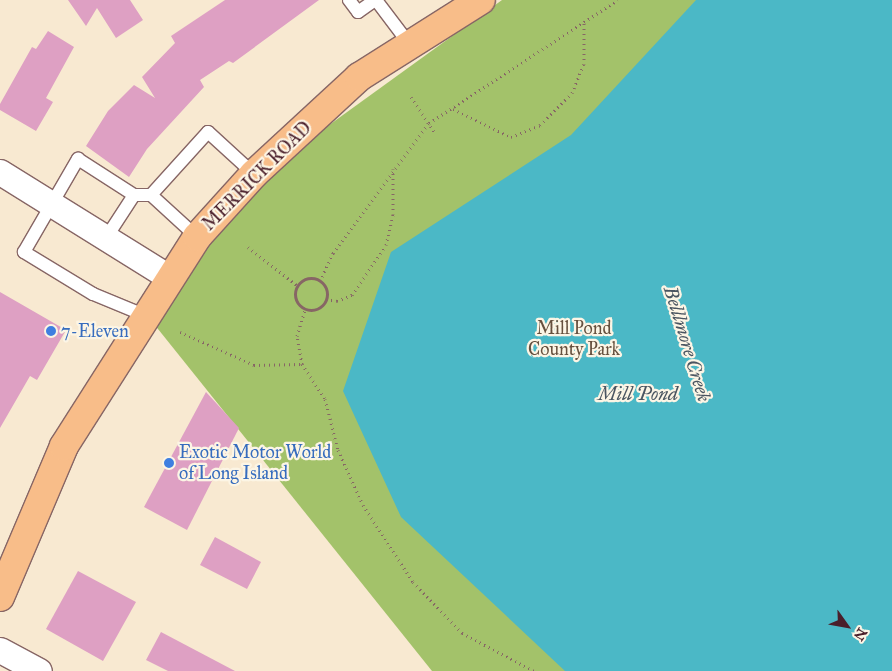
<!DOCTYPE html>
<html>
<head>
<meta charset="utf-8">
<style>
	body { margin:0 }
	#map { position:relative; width:892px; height:671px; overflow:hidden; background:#f8e9d1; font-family:"IM FELL Great Primer",serif }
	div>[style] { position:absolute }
	.green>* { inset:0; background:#a3c26a }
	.water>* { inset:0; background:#4bb8c6 }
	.building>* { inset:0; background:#dea0c3 }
	.path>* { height:3px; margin-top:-1.5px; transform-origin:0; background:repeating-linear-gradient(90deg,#876665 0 1px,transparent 0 5px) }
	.path>.ring { margin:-1.5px; padding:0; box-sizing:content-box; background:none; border:3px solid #876665; border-radius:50% }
	.roads { filter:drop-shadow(1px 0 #876665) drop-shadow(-1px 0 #876665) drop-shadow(0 1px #876665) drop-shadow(0 -1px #876665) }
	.service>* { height:12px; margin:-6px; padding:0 6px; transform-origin:6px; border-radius:6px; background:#fff }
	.minor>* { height:25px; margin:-12.5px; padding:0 12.5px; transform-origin:12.5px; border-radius:12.5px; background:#fff }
	.primary>* { height:28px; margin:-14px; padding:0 14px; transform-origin:14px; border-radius:14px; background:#f8bd89 }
	.dots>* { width:14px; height:14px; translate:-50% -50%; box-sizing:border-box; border:2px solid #fcf5e5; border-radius:50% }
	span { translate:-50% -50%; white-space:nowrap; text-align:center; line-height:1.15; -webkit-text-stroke:4.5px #fcf5e5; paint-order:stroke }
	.street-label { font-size:18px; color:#4a1f2b }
	.park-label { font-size:18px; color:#65503e }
	.shop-label { font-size:18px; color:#366cbe }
	.left { translate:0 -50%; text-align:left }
	.water-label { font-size:19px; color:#4a5561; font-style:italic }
	.north { position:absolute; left:822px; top:601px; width:50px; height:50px; -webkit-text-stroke:4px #fcf5e5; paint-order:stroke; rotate:122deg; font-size:14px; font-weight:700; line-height:20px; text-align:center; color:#4a1f2b }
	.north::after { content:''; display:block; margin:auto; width:18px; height:22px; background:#4a1f2b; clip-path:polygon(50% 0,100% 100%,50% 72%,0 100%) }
</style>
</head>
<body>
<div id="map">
	<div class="green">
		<div style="clip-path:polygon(502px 0,892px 0,892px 671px,432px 671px,154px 324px,207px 243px,307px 141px)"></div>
	</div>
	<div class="water">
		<div style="clip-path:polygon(696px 0,892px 0,892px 671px,565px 671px,401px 517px,343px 391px,391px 252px,571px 135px)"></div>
	</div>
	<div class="building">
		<div style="clip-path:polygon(68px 0,130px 0,143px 20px,116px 38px,97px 8px,86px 26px)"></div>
		<div style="clip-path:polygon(225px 0,319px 0,233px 63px,229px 61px,200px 80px,204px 87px,147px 149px,129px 177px,86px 146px,108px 111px,134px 85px,155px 98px,142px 77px,175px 43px,171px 36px)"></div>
		<div style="clip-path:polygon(48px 31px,74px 47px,46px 98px,53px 102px,36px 131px,0 110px,0 104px,32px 47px,36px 49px)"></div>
		<div style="clip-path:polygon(0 292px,66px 330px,37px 380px,30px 376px,0 428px)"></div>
		<div style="clip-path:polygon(206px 392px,239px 428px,187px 530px,144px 507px)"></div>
		<div style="clip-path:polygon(215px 537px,261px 562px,247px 589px,200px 565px)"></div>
		<div style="clip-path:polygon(78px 571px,136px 602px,103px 661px,46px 629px)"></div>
		<div style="clip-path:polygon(161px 632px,235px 671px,168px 671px,146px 660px)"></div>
	</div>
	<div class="path">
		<div style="left:411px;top:97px;width:43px;rotate:56.3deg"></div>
		<div style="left:453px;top:109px;width:64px;rotate:25.8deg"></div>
		<div style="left:511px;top:137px;width:31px;rotate:-22deg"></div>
		<div style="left:540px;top:125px;width:45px;rotate:-45deg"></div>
		<div style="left:572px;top:93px;width:31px;rotate:-68deg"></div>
		<div style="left:584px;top:64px;width:42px;rotate:-90deg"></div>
		<div style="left:248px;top:247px;width:63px;rotate:38deg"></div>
		<div class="ring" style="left:295px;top:278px;width:29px;height:29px"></div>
		<div style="left:320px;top:281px;width:31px;rotate:-65deg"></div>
		<div style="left:333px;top:253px;width:162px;rotate:-53.6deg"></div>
		<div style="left:429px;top:123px;width:225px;rotate:-33.1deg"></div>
		<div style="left:326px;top:299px;width:11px;rotate:10deg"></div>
		<div style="left:337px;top:301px;width:16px;rotate:-22deg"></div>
		<div style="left:352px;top:295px;width:60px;rotate:-55.8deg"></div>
		<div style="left:386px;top:245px;width:32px;rotate:-77deg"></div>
		<div style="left:393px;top:214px;width:45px;rotate:-90deg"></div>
		<div style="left:180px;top:332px;width:81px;rotate:24deg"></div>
		<div style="left:254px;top:365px;width:48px;rotate:-1.2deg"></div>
		<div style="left:302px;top:364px;width:28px;rotate:-100deg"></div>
		<div style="left:297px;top:336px;width:28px;rotate:-73deg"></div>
		<div style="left:302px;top:364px;width:42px;rotate:56.7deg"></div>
		<div style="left:325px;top:399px;width:53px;rotate:75.7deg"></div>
		<div style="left:338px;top:450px;width:60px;rotate:65.6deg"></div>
		<div style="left:363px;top:505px;width:92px;rotate:57deg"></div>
		<div style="left:413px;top:582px;width:71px;rotate:46.1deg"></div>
		<div style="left:462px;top:633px;width:81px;rotate:27.8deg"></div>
	</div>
	<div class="roads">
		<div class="service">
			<div style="left:349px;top:0;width:15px;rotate:53deg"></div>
			<div style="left:358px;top:12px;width:21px;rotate:-35deg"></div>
			<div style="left:376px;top:0;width:56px;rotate:52.9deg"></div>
			<div style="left:197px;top:237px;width:62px;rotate:-137.6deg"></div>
			<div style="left:151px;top:195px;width:85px;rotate:-47.9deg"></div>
			<div style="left:208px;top:132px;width:62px;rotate:42.4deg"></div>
			<div style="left:106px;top:238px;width:51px;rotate:-56.9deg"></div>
			<div style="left:144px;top:315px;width:55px;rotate:-157.6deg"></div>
			<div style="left:93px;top:294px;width:81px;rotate:-148.7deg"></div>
			<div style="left:24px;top:252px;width:108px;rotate:-59.9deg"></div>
			<div style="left:78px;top:159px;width:67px;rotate:32.7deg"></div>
			<div style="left:134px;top:195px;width:17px"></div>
		</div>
		<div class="minor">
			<div style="left:0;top:172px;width:199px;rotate:31.9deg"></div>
			<div style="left:0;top:650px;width:44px;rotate:28.3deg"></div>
		</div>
		<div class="primary">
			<div style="left:0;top:597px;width:164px;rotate:-67deg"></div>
			<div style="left:64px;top:446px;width:248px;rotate:-57.5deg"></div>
			<div style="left:197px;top:237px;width:85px;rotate:-47.9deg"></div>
			<div style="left:254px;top:174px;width:143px;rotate:-42.7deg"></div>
			<div style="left:359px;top:77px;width:144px;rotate:-32.3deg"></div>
		</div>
	</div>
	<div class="dots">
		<div style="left:51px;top:331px;background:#3f7fe0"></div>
		<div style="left:169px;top:463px;background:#3f7fe0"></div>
	</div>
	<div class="street-label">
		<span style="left:257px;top:176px;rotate:-45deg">MERRICK ROAD</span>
	</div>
	<div class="park-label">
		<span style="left:574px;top:339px">Mill Pond<br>County Park</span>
	</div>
	<div class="shop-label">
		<span class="left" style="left:61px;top:331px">7-Eleven</span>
		<span class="left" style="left:179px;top:463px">Exotic Motor World<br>of Long Island</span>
	</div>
	<div class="water-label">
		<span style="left:687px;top:344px;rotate:73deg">Belllmore Creek</span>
		<span style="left:638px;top:394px">Mill Pond</span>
	</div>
	<div class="north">N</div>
</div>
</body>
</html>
